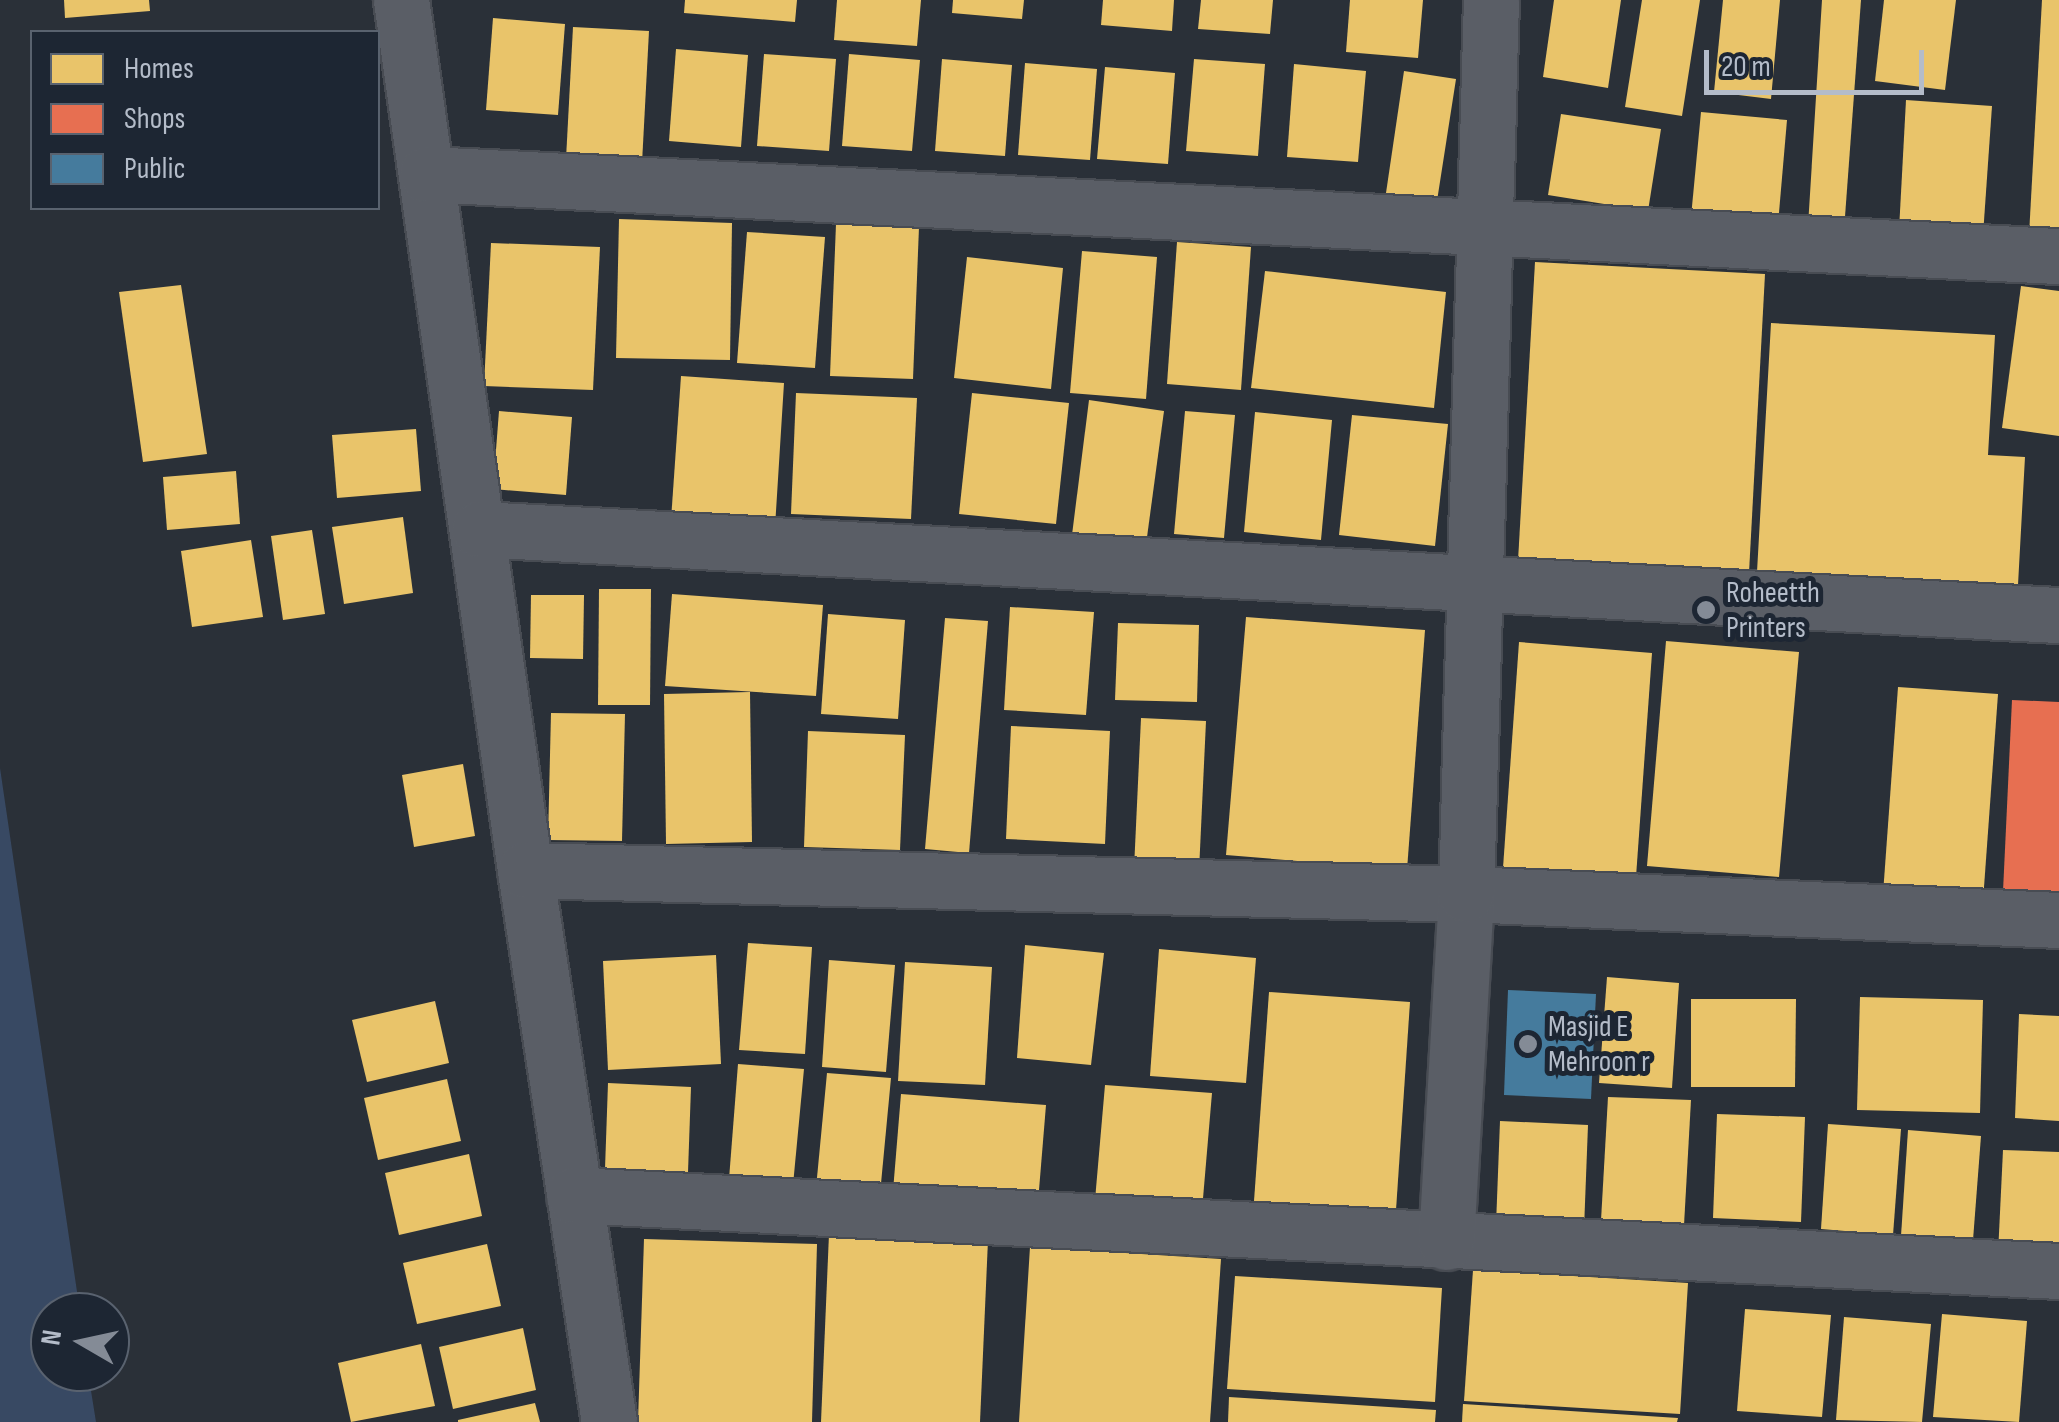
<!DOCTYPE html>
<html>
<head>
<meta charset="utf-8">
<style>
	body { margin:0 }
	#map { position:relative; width:2059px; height:1422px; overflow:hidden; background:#2a3038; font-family:"Sofia Sans Condensed",sans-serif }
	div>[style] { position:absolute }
	.water>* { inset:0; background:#384963 }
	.homes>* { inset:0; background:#e9c46a }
	.shops>* { inset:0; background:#e76f51 }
	.public>* { inset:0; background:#457b9d }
	.roads { filter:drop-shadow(2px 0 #484c53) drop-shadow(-2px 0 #484c53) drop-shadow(0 2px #484c53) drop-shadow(0 -2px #484c53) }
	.minor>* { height:55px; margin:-27.5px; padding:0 27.5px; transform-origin:27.5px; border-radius:27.5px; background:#5a5e66 }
	.dots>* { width:28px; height:28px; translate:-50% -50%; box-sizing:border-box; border:5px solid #1d2633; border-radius:50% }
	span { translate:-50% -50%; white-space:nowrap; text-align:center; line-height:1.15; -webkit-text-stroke:10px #1d2633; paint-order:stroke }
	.poi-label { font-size:30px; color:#b4bcc9 }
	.left { translate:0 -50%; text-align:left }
	.legend { position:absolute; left:30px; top:30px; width:350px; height:180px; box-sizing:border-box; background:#1d2633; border:2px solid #59626f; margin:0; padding:12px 18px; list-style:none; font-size:30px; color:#b4bcc9 }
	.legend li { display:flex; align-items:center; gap:20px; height:50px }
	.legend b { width:50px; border:2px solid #59626f }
	.north { position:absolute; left:30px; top:1292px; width:100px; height:100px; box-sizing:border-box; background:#1d2633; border:2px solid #59626f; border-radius:50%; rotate:279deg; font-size:28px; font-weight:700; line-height:40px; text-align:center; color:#b4bcc9 }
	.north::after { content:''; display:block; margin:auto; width:35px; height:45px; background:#848b96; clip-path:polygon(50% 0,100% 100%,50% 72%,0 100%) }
	.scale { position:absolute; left:1704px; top:50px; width:220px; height:45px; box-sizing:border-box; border:5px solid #b4bcc9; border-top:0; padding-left:12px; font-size:30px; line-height:35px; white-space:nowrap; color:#b4bcc9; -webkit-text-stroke:8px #1d2633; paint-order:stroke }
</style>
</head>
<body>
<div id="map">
	<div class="water">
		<div style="clip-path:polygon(0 768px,80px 1312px,50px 1312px,50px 1372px,88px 1372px,96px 1422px,0 1422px)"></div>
	</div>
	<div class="homes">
		<div style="clip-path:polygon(64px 0,149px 0,150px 11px,65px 18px)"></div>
		<div style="clip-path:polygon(685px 0,797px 0,795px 22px,684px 13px)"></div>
		<div style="clip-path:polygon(837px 0,921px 0,917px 46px,834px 40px)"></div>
		<div style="clip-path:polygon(953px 0,1024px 0,1022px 19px,952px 13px)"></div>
		<div style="clip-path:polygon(1103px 0,1174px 0,1172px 31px,1101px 25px)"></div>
		<div style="clip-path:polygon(1201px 0,1273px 0,1270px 34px,1198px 29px)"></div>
		<div style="clip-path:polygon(1350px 0,1423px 0,1418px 58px,1346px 52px)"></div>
		<div style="clip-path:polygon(1554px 0,1621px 0,1608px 88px,1543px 77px)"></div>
		<div style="clip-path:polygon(1642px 0,1700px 0,1682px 116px,1625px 107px)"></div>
		<div style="clip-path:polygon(1723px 0,1780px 0,1771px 99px,1714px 92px)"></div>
		<div style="clip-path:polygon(1822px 0,1861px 0,1844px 230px,1808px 226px)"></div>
		<div style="clip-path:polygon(1884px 0,1956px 0,1945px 90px,1875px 81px)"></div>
		<div style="clip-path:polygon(2042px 0,2059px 0,2059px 237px,2029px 235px)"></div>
		<div style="clip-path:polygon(493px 18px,565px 24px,558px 115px,486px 110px)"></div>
		<div style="clip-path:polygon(573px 27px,649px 31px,642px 163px,566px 159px)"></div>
		<div style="clip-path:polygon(676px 49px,748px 55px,741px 147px,669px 141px)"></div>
		<div style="clip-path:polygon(764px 54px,836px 59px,829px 151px,757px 146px)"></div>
		<div style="clip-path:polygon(849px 54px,920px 60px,912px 151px,842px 146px)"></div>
		<div style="clip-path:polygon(942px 59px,1012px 65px,1005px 156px,935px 151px)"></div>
		<div style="clip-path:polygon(1194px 59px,1265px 64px,1258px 156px,1186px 151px)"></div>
		<div style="clip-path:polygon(1025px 63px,1097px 69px,1090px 160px,1018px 155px)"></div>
		<div style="clip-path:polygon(1294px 64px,1366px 71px,1358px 162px,1287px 157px)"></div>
		<div style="clip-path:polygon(1105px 67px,1175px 73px,1168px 164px,1097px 159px)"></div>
		<div style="clip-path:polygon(1404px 71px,1456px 79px,1437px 201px,1386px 193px)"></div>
		<div style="clip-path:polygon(1906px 100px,1992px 106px,1983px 235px,1899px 230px)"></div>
		<div style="clip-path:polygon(1701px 112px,1787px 120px,1778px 224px,1691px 217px)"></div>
		<div style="clip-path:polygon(1561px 114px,1661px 129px,1648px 211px,1548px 195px)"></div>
		<div style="clip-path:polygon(619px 219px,732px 223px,730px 360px,616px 358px)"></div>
		<div style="clip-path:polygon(836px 224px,919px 227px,913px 379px,830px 376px)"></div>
		<div style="clip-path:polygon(747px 232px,825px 237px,815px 368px,737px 363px)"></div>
		<div style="clip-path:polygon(1177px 242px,1251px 247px,1241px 390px,1167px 384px)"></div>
		<div style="clip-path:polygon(491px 243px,600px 247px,593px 390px,484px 386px)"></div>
		<div style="clip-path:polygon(1082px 251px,1157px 257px,1146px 399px,1070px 393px)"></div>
		<div style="clip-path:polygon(967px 257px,1063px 268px,1051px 389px,954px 378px)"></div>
		<div style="clip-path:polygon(1535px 262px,1765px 274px,1749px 573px,1518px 561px)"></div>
		<div style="clip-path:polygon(1265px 271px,1446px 292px,1434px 408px,1251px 388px)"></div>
		<div style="clip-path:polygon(181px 285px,207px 454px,143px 462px,119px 292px)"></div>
		<div style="clip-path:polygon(2021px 286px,2059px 291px,2059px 436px,2002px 428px)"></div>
		<div style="clip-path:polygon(1771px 323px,1995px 335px,1988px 455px,2025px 457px,2018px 585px,1757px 572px)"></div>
		<div style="clip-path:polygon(681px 376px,784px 383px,775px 527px,671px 520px)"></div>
		<div style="clip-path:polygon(796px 393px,917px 398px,911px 519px,791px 514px)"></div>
		<div style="clip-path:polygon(972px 393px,1069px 403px,1056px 524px,959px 514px)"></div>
		<div style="clip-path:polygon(1089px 400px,1164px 411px,1145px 552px,1071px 543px)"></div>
		<div style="clip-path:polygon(499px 411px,572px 417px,566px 495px,493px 489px)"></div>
		<div style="clip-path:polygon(1185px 411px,1235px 415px,1224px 538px,1174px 534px)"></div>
		<div style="clip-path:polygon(1255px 412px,1332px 420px,1321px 540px,1244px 532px)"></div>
		<div style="clip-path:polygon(1352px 415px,1448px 424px,1435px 546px,1339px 535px)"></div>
		<div style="clip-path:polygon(416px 429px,421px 491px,337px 498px,332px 435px)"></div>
		<div style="clip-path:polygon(236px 471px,240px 524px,167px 530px,163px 477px)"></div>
		<div style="clip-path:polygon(403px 517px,413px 593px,344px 604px,332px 527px)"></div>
		<div style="clip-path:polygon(312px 530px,325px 614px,283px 620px,271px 536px)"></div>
		<div style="clip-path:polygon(251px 540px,263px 617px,192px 627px,181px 551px)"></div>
		<div style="clip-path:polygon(599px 589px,651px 589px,650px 705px,598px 705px)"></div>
		<div style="clip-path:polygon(672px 594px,823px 605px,816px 696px,665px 686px)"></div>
		<div style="clip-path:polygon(531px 595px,584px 595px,583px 659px,530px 658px)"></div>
		<div style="clip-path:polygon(1010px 607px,1094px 612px,1086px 715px,1004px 710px)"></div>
		<div style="clip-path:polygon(828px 614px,905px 620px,898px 719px,821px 714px)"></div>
		<div style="clip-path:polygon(1246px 617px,1425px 630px,1407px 870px,1226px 855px)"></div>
		<div style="clip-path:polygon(945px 618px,988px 621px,969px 853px,925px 849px)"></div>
		<div style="clip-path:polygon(1118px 623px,1199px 625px,1197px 702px,1115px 700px)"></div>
		<div style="clip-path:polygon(1666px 641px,1799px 652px,1779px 877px,1647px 866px)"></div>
		<div style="clip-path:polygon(1519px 642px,1652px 653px,1636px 877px,1503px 868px)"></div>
		<div style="clip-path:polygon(1898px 687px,1998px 694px,1983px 901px,1883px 894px)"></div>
		<div style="clip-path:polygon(750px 692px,752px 842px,666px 844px,664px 694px)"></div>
		<div style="clip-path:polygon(551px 713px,625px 714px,622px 841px,548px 840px)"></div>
		<div style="clip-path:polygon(1141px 718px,1206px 721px,1199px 871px,1134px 869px)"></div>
		<div style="clip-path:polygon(1011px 726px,1110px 731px,1105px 844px,1006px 839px)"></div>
		<div style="clip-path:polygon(808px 731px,905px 735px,900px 850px,804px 847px)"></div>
		<div style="clip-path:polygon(463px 764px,475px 836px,414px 847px,402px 775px)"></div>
		<div style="clip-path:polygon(748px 943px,812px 947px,805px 1054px,739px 1050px)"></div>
		<div style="clip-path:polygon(1025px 945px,1104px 953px,1091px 1065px,1017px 1058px)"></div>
		<div style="clip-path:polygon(1159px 949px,1256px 958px,1246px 1083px,1150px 1076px)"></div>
		<div style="clip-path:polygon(716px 955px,721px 1064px,608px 1070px,603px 961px)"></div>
		<div style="clip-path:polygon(829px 960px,895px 965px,886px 1072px,822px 1067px)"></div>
		<div style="clip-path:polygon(905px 962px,992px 967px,985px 1085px,898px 1081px)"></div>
		<div style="clip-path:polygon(1607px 977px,1679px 983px,1672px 1088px,1599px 1083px)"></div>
		<div style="clip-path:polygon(1269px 992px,1410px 1002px,1395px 1225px,1253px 1215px)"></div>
		<div style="clip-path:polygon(1860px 997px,1983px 1000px,1980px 1113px,1857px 1110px)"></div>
		<div style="clip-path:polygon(1691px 999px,1796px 999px,1795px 1087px,1691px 1087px)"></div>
		<div style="clip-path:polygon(435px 1001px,449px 1063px,367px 1082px,352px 1020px)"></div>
		<div style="clip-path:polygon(2019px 1014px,2059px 1016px,2059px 1121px,2015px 1118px)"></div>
		<div style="clip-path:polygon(738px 1064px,804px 1069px,793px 1185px,729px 1179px)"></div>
		<div style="clip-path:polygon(827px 1073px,891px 1078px,880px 1194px,816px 1188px)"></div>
		<div style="clip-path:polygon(447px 1079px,461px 1141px,378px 1160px,364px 1098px)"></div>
		<div style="clip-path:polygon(608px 1083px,691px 1087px,688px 1172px,605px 1169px)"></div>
		<div style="clip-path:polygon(1105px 1085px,1212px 1093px,1202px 1210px,1095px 1200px)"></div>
		<div style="clip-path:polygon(901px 1094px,1046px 1105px,1038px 1202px,893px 1191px)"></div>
		<div style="clip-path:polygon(1608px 1097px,1691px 1100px,1683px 1243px,1600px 1238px)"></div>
		<div style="clip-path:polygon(1717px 1114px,1805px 1117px,1801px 1222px,1713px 1218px)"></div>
		<div style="clip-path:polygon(1500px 1121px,1588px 1125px,1584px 1229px,1496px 1225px)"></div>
		<div style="clip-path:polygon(1828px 1124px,1901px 1129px,1893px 1235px,1821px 1229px)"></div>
		<div style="clip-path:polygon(1908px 1130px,1981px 1136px,1973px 1240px,1901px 1236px)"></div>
		<div style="clip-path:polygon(2003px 1150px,2059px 1152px,2059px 1256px,1998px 1254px)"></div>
		<div style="clip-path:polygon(469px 1154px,482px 1216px,399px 1235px,385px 1173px)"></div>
		<div style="clip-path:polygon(829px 1234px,988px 1240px,980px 1422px,821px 1422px)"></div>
		<div style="clip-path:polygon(644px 1239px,817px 1244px,812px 1422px,638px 1422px)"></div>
		<div style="clip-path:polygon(487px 1244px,501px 1306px,417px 1324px,403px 1263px)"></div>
		<div style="clip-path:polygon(1030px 1247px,1221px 1259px,1210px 1422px,1019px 1422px)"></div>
		<div style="clip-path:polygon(1473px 1270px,1688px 1283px,1680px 1414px,1464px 1401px)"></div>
		<div style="clip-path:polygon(1235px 1276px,1442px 1288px,1435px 1402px,1227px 1389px)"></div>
		<div style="clip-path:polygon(1745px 1309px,1831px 1315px,1822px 1417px,1737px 1411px)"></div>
		<div style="clip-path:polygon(1942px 1314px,2027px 1321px,2019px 1422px,1933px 1417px)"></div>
		<div style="clip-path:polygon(1844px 1317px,1931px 1324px,1922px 1422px,1836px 1420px)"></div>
		<div style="clip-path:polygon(523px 1328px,536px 1390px,453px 1409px,439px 1347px)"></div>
		<div style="clip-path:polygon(421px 1344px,435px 1406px,351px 1422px,338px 1363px)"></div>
		<div style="clip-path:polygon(1229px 1397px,1436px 1410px,1435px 1422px,1228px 1422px)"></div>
		<div style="clip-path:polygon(535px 1403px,540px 1422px,458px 1422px,458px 1420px)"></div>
		<div style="clip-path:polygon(1463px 1404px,1678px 1418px,1677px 1422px,1462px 1422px)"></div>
	</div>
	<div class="shops">
		<div style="clip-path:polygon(2012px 700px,2059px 702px,2059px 915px,2002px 913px)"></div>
	</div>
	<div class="public">
		<div style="clip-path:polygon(1508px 990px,1596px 994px,1591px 1099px,1504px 1095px)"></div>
	</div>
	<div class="roads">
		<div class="minor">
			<div style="left:401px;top:0;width:879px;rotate:81.89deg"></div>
			<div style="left:525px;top:870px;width:558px;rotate:81.35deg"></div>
			<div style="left:427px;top:174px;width:1634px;rotate:2.88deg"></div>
			<div style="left:479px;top:529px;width:1582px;rotate:3.12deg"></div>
			<div style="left:525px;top:870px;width:941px;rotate:1.46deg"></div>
			<div style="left:1466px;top:894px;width:594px;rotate:2.51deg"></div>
			<div style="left:574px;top:1195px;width:1487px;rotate:2.93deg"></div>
			<div style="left:1446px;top:1242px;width:349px;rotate:-86.7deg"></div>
			<div style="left:1466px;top:894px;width:894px;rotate:-88.4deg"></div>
		</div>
	</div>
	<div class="dots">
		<div style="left:1706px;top:610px;background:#848b96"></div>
		<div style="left:1528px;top:1044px;background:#848b96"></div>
	</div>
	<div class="poi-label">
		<span class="left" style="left:1726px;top:610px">Roheetth<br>Printers</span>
		<span class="left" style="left:1548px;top:1044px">Masjid E<br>Mehroon r</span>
	</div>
	<ul class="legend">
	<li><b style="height:28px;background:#e9c46a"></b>Homes</li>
	<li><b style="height:28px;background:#e76f51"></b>Shops</li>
	<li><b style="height:28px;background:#457b9d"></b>Public</li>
	</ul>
	<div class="north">N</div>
	<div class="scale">20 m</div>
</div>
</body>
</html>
